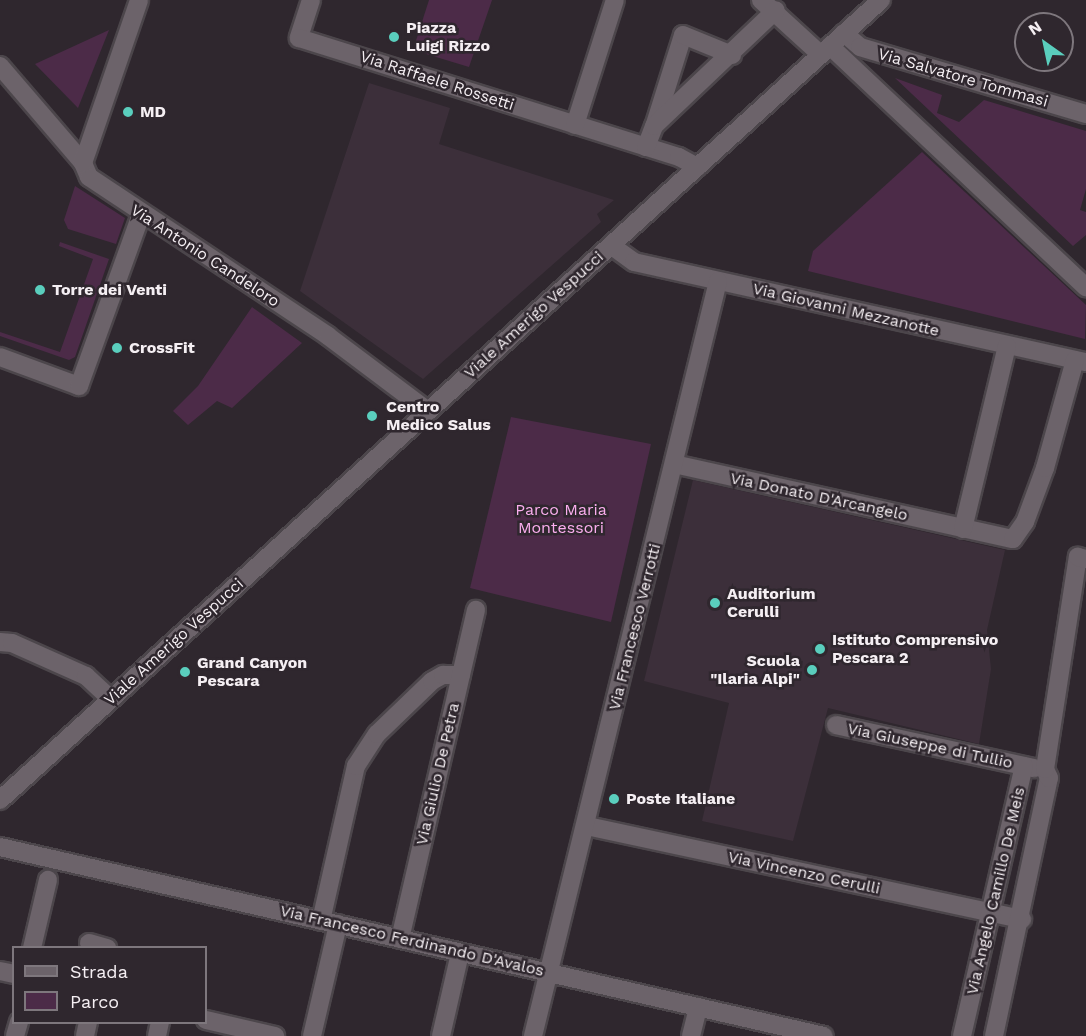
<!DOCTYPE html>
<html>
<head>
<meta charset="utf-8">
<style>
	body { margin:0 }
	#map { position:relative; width:1086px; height:1036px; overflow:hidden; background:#2f272e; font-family:"Work Sans",sans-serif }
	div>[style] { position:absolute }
	.built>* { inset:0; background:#3c2f3a }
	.green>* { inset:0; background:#4c2b48 }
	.roads { filter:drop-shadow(2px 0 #4c464b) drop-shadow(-2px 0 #4c464b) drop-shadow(0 2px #4c464b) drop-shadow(0 -2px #4c464b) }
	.street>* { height:18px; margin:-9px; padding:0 9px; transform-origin:9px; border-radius:9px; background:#6c636a }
	.secondary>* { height:18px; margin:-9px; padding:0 9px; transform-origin:9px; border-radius:9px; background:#6c636a }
	.dots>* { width:16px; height:16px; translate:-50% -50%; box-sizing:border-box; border:3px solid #2f272e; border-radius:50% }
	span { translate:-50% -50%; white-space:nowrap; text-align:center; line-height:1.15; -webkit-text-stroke:5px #2f272e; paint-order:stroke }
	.poi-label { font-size:16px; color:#f5eff3; font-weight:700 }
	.left { translate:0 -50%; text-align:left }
	.right { translate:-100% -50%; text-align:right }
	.street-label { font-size:16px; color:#f5eff3 }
	.park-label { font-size:16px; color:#fbaeef }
	.legend { position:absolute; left:12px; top:946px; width:195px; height:78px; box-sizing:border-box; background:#2f272e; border:2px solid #7e777d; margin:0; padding:8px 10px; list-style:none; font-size:18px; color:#f5eff3 }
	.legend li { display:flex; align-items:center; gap:12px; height:30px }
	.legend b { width:30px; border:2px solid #7e777d }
	.north { position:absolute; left:1014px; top:12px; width:60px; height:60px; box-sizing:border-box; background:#2f272e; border:2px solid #7e777d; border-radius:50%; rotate:327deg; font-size:16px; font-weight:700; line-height:24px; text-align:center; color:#f5eff3 }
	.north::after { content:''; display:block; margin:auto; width:21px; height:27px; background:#5acebd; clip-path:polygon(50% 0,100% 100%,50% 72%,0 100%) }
</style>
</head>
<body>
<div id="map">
	<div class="built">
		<div style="clip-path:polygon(369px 83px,450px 108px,439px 144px,614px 200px,597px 214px,601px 222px,423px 379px,300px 291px)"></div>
		<div style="clip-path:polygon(693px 480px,1005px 550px,987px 630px,991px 669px,979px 744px,828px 708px,793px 841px,702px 821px,729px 703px,644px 681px)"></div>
	</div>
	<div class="green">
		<div style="clip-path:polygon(429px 0,492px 0,469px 67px,413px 50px)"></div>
		<div style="clip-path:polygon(109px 30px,78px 108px,35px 64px)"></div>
		<div style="clip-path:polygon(895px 78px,942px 95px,937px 113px,959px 122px,984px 100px,1086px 131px,1086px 189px,1080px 210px,1086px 212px,1086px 235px,1073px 246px)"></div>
		<div style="clip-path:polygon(922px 152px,1086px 305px,1085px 339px,808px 271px,813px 251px)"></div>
		<div style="clip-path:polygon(75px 186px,125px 218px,116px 244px,68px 229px,64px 220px)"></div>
		<div style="clip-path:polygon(60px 242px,109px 259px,75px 357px,69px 360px,0 336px,0 332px,60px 352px,93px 259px,59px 246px)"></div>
		<div style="clip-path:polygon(252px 307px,302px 343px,232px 408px,217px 401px,188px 425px,173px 411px,198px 386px)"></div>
		<div style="clip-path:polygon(511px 417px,651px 444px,611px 622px,470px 588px)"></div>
	</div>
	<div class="roads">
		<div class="street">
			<div style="left:311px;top:0;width:40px;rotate:108deg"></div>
			<div style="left:299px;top:38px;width:398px;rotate:17.4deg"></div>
			<div style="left:679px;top:157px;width:21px;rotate:29deg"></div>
			<div style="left:761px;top:0;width:81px;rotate:42.5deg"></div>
			<div style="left:844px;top:33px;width:21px;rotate:41deg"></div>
			<div style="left:860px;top:47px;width:236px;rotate:16.5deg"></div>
			<div style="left:830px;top:46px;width:352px;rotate:43.3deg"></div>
			<div style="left:0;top:66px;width:128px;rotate:49.4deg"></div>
			<div style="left:83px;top:163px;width:15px;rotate:67deg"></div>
			<div style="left:89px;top:177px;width:287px;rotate:33.6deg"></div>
			<div style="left:328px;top:336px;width:125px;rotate:36.9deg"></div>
			<div style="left:655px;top:124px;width:93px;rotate:-72.5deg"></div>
			<div style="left:683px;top:35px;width:53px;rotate:22.2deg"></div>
			<div style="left:575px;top:125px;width:131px;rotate:-72.3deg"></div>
			<div style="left:646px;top:147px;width:22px;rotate:-69deg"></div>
			<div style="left:654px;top:126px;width:168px;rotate:-43.6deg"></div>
			<div style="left:83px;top:163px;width:172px;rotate:-71deg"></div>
			<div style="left:612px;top:246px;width:27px;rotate:36deg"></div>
			<div style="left:634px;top:262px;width:462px;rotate:12.5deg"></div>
			<div style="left:0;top:357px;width:84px;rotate:20.2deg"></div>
			<div style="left:79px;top:386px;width:182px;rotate:-70.1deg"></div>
			<div style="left:674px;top:464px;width:347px;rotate:12.5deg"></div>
			<div style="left:1013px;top:539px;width:21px;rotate:-55deg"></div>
			<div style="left:1025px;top:522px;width:58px;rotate:-69.7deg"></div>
			<div style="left:1045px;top:468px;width:112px;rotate:-74.5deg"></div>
			<div style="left:963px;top:529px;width:188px;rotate:-76.5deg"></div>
			<div style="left:0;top:642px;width:12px;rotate:5deg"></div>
			<div style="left:12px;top:643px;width:81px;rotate:24deg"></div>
			<div style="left:86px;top:676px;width:34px;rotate:43deg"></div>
			<div style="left:836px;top:725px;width:203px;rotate:12.3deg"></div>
			<div style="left:587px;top:826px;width:445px;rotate:12.1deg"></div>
			<div style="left:321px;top:921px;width:159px;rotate:-77.3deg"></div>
			<div style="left:356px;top:766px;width:38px;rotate:-57deg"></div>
			<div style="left:377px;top:734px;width:76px;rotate:-43.9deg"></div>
			<div style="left:432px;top:681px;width:13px;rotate:-29deg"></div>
			<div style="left:443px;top:675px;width:18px"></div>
			<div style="left:400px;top:939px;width:338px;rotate:-77deg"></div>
			<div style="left:89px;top:943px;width:19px;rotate:16deg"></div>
			<div style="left:32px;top:948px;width:70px;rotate:-76.8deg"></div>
			<div style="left:0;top:971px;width:14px;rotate:12deg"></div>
			<div style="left:206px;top:1020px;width:71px;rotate:13.1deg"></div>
			<div style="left:15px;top:1036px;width:15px;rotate:-74deg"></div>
			<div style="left:85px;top:1036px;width:14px;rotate:-78deg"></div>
			<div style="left:157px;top:1036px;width:14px;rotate:-78deg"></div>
			<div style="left:312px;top:1036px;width:115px;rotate:-76.9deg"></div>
			<div style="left:441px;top:1036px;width:85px;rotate:-77.1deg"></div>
			<div style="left:533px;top:1036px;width:777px;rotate:-76.23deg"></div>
			<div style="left:691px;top:1036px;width:30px;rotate:-76deg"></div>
			<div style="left:962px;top:1036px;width:277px;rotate:-77.1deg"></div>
			<div style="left:994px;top:1036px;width:264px;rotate:-78deg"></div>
			<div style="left:1049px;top:778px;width:10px;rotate:-114deg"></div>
			<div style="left:1045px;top:769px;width:215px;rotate:-81.2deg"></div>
			<div style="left:1078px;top:557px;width:8px;rotate:14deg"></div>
		</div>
		<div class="secondary">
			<div style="left:0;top:800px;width:1190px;rotate:-42.24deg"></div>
			<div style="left:0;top:847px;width:845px;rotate:12.92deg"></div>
		</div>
	</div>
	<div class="dots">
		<div style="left:394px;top:37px;background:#5acebd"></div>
		<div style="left:128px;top:112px;background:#5acebd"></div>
		<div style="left:40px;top:290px;background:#5acebd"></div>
		<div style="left:117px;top:348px;background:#5acebd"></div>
		<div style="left:372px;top:416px;background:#5acebd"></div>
		<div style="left:715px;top:603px;background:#5acebd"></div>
		<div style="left:820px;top:649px;background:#5acebd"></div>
		<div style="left:812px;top:670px;background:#5acebd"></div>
		<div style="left:185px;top:672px;background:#5acebd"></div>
		<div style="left:614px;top:799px;background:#5acebd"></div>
	</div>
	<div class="poi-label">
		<span class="left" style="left:406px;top:37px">Piazza<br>Luigi Rizzo</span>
		<span class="left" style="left:140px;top:112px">MD</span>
		<span class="left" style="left:52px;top:290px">Torre dei Venti</span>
		<span class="left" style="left:129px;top:348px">CrossFit</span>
		<span class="left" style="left:386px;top:416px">Centro<br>Medico Salus</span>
		<span class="left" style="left:727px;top:603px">Auditorium<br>Cerulli</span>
		<span class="left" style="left:832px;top:649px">Istituto Comprensivo<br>Pescara 2</span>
		<span class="right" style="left:800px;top:670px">Scuola<br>"Ilaria Alpi"</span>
		<span class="left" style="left:197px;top:672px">Grand Canyon<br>Pescara</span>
		<span class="left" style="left:626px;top:799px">Poste Italiane</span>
	</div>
	<div class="street-label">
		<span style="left:963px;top:78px;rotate:16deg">Via Salvatore Tommasi</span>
		<span style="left:437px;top:81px;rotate:18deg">Via Raffaele Rossetti</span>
		<span style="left:205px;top:256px;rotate:33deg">Via Antonio Candeloro</span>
		<span style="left:846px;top:310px;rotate:13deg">Via Giovanni Mezzanotte</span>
		<span style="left:534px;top:315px;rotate:-42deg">Viale Amerigo Vespucci</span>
		<span style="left:819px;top:497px;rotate:12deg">Via Donato D'Arcangelo</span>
		<span style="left:635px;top:627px;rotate:-76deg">Via Francesco Verrotti</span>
		<span style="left:174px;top:642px;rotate:-42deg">Viale Amerigo Vespucci</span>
		<span style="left:930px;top:746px;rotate:12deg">Via Giuseppe di Tullio</span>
		<span style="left:438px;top:774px;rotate:-77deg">Via Giulio De Petra</span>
		<span style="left:804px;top:873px;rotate:12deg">Via Vincenzo Cerulli</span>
		<span style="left:996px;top:891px;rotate:-77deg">Via Angelo Camillo De Meis</span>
		<span style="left:412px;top:941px;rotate:13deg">Via Francesco Ferdinando D'Avalos</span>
	</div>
	<div class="park-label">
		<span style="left:561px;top:519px">Parco Maria<br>Montessori</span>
	</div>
	<ul class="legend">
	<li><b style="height:8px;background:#6c636a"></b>Strada</li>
	<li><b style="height:16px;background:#4c2b48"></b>Parco</li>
	</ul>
	<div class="north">N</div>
</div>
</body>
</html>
